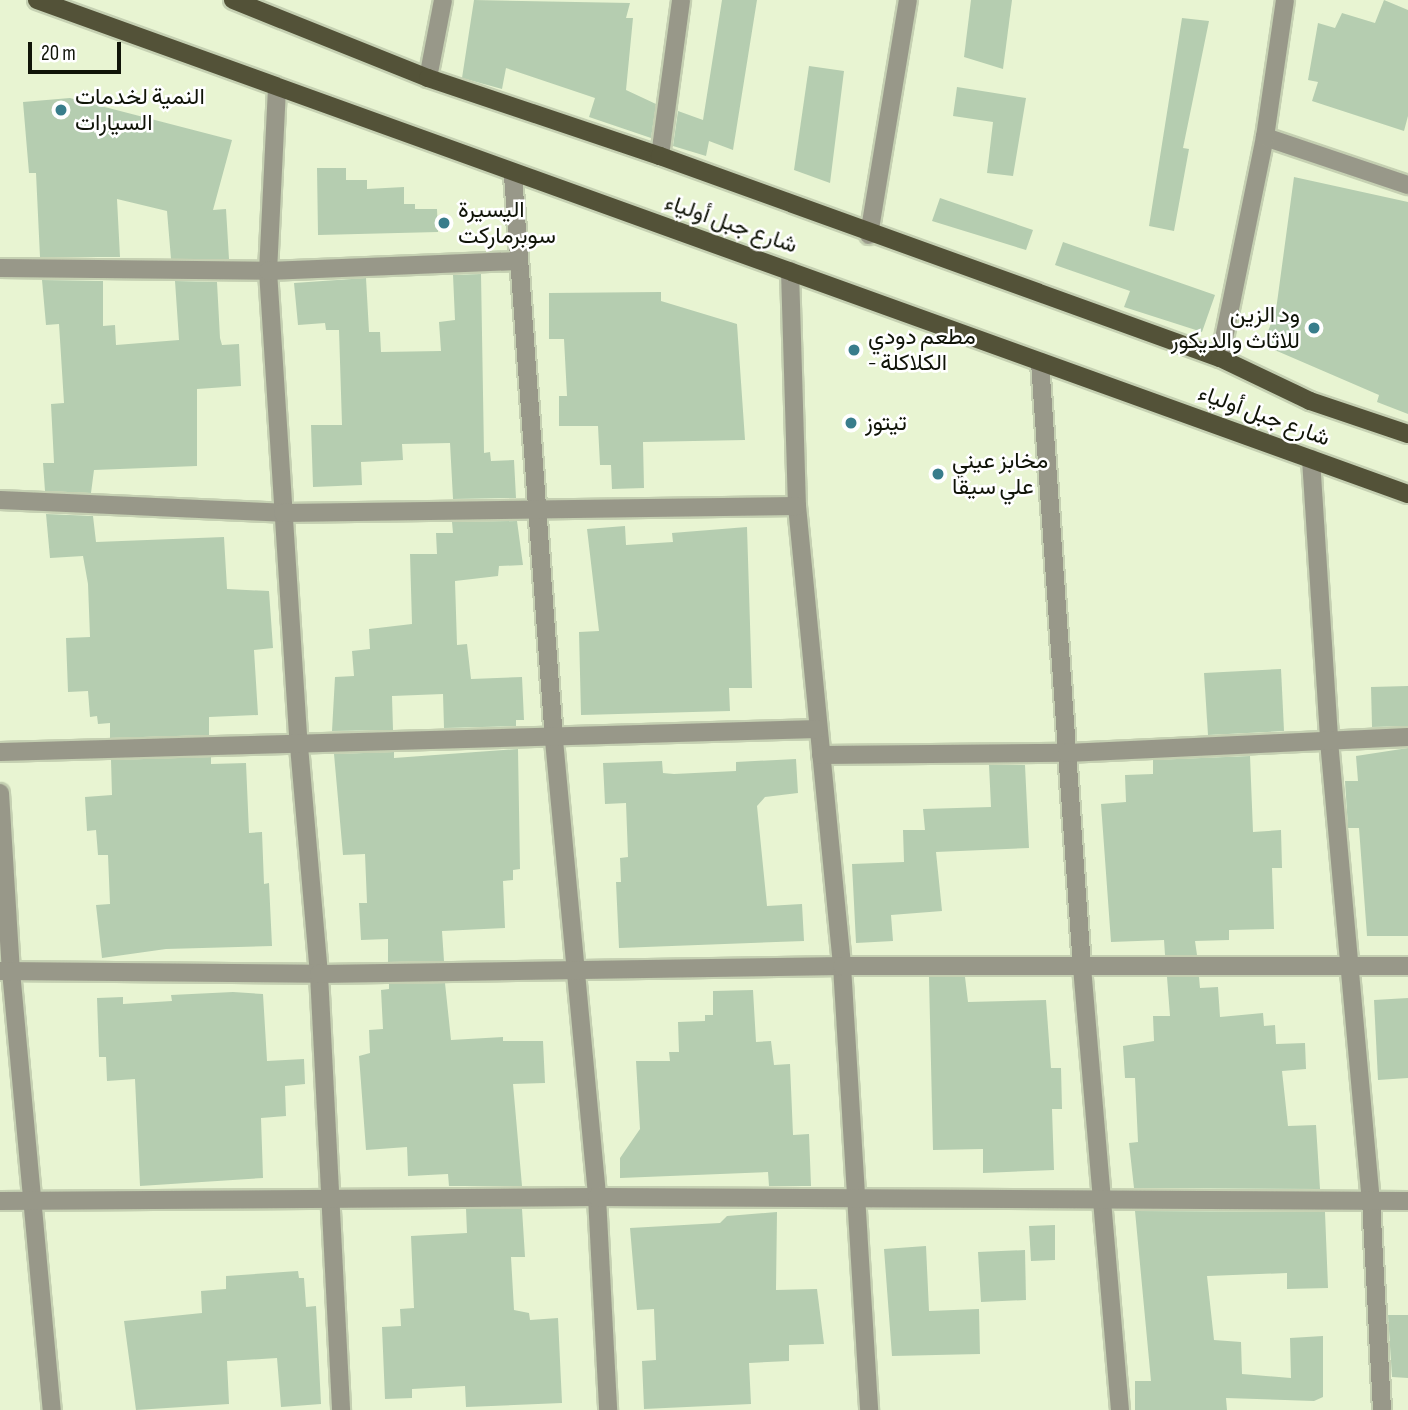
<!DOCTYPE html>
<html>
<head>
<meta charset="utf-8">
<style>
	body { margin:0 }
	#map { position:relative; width:1408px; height:1410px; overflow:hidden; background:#e8f4d2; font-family:"Sofia Sans Condensed",Vazirmatn,sans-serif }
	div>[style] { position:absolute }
	.building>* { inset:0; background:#b5cdb0 }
	.roads { filter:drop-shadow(2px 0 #c5d0b2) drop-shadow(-2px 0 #c5d0b2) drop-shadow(0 2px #c5d0b2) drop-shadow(0 -2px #c5d0b2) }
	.minor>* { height:18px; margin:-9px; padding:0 9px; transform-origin:9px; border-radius:9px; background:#989889 }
	.major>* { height:18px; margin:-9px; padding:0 9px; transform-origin:9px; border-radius:9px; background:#535238 }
	.dots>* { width:19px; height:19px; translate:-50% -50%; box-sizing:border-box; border:4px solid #fff; border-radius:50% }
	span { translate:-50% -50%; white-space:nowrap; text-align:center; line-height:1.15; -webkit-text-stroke:5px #fff; paint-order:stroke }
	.poi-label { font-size:23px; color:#101408 }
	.left { translate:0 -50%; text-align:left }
	.right { translate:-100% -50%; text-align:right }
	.street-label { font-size:23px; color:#101408 }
	.scale { position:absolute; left:28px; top:42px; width:93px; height:32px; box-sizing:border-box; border:4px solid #101408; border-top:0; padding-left:9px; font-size:21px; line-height:24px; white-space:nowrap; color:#101408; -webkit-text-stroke:5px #fff; paint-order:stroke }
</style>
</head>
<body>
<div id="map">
	<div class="building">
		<div style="clip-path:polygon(474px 0,630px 3px,626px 18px,633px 18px,626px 90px,656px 104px,651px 138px,589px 117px,595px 98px,506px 68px,502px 89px,462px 78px)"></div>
		<div style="clip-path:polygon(722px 0,757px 0,733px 150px,709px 141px,706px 156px,673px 146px,678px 111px,703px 120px)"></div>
		<div style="clip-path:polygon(971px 0,1012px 0,1003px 69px,964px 57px)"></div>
		<div style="clip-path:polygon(1384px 0,1408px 10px,1408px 116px,1404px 131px,1312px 101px,1318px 82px,1308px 80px,1318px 23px,1335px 28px,1342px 13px,1375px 23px)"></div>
		<div style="clip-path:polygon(1182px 18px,1209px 21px,1183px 148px,1189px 149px,1174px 231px,1149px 226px)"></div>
		<div style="clip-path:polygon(809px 66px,844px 71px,830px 183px,794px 170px)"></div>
		<div style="clip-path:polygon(957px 87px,1026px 98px,1013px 176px,987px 173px,993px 122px,953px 116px)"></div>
		<div style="clip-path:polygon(70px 98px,232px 140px,213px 210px,226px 209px,229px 259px,171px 259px,167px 211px,117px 199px,120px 257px,40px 257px,36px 173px,29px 173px,23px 102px)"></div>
		<div style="clip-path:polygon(317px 168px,346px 168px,346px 180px,367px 180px,367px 189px,404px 187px,404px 204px,415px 204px,415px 209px,437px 209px,438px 232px,318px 235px)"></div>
		<div style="clip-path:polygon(1294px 177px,1408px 202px,1408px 414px,1377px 402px,1379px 395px,1263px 345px,1276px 310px)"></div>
		<div style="clip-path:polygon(940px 198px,1033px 230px,1026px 250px,932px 221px)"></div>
		<div style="clip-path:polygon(1063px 242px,1215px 295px,1202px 332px,1124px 307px,1130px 291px,1055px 265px)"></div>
		<div style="clip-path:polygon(481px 274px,484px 453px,490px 452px,491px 461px,514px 460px,516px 498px,453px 499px,450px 443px,402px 444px,403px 460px,361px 462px,362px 485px,313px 487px,311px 425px,342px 425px,339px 330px,326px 330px,325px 323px,298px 325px,294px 283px,366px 278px,369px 332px,380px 332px,381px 352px,441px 351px,439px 322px,455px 320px,453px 275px)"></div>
		<div style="clip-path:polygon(42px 280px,103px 281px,103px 326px,115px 325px,116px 345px,179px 340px,175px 281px,217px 282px,220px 338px,222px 345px,239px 344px,241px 386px,197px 389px,197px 466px,94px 470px,91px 493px,45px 491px,43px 463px,54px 463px,51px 404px,64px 403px,59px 324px,46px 325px)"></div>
		<div style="clip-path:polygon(661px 292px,661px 301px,737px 324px,745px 440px,643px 442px,644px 488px,612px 489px,611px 465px,600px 465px,598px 426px,559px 426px,559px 396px,567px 396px,564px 339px,549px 339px,549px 293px)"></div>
		<div style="clip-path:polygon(46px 514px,93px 516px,96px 542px,224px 537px,227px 589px,269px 591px,273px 648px,254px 650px,258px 715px,209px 717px,209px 735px,110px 738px,110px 723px,98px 724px,97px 716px,90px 717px,88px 691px,68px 692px,66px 638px,90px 637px,88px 584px,83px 556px,50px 558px)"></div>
		<div style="clip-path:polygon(517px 521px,523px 565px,499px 566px,498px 576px,455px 581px,457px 645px,467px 644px,471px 679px,522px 677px,524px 720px,516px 720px,516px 726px,444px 728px,443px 694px,392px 696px,393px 730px,332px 731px,335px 677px,354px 676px,352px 651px,370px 649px,369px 629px,412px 624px,410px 554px,437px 554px,436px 533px,453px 533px,452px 522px)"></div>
		<div style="clip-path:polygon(625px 526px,626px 545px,673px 542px,672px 533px,747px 527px,752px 688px,729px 688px,730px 711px,581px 715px,579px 632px,599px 631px,587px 529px)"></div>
		<div style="clip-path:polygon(1281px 669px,1284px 731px,1208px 735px,1204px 673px)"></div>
		<div style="clip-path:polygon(1408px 686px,1408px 726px,1372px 727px,1371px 687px)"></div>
		<div style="clip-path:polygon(1408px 748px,1408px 936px,1367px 936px,1359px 828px,1348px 828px,1345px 781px,1358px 781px,1356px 756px)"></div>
		<div style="clip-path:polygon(518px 749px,520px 869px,513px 870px,513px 880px,503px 881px,505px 928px,442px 931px,444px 961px,388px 962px,388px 939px,361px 940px,359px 903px,367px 903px,365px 854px,343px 855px,334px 754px,394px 752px,394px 758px)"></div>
		<div style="clip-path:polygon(1250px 756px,1253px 832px,1281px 830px,1282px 868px,1272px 868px,1274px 929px,1229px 930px,1229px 940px,1195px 941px,1197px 955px,1165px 955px,1164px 940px,1111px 942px,1101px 804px,1126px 802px,1125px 775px,1153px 774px,1153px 760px)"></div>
		<div style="clip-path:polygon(211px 757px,211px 764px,246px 763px,249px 833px,262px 832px,264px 884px,269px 883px,272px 946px,166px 949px,102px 958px,96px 905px,110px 904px,108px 855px,98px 855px,96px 830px,87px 831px,85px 797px,112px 795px,111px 760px)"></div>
		<div style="clip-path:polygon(796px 759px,798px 793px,765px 797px,757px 806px,767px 906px,802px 904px,804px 941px,619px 948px,616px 882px,621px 882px,620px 858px,628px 857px,626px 803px,605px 804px,603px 763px,662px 761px,663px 773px,674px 774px,736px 771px,736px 762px)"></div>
		<div style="clip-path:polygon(989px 765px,1025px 765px,1029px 848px,936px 852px,942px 911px,891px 915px,893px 941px,856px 943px,852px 864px,904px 862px,903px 830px,925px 830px,923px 809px,991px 807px)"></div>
		<div style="clip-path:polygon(929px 977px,965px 977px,968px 1002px,1046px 1000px,1051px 1068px,1061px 1068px,1062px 1109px,1052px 1109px,1054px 1170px,983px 1173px,983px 1149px,933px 1150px)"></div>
		<div style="clip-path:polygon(1167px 977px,1199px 977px,1200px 988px,1218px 987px,1220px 1017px,1263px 1013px,1264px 1026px,1275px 1025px,1276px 1044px,1305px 1043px,1306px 1069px,1282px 1071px,1288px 1126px,1316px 1125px,1320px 1189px,1134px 1188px,1129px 1143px,1138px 1142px,1135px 1078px,1125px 1078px,1123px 1046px,1154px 1041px,1153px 1016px,1170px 1016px)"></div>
		<div style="clip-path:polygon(445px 983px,451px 1040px,503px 1037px,503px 1041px,543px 1041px,545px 1083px,513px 1084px,522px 1186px,449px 1186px,448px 1174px,408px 1176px,407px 1147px,366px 1150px,359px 1056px,370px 1053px,369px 1030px,383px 1029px,381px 990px,389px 989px,389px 984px)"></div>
		<div style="clip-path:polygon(753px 990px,756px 1042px,771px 1041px,774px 1065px,790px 1064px,793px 1135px,809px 1134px,811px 1186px,769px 1186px,768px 1172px,620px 1178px,620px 1158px,640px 1129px,636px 1061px,670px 1061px,669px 1052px,679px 1052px,678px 1022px,705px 1021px,705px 1015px,713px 1015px,713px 991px)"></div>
		<div style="clip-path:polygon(233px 992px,263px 994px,267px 1061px,304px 1059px,305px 1084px,285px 1086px,286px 1116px,261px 1118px,263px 1178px,140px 1186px,135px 1079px,107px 1081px,106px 1057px,99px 1057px,97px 998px,123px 997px,123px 1004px,172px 1001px,171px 995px)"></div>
		<div style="clip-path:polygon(1408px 998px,1408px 1078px,1378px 1080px,1374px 1000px)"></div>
		<div style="clip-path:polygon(466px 1209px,522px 1209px,525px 1257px,511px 1257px,514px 1310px,529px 1313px,530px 1320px,558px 1318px,562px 1403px,466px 1407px,465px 1386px,412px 1389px,412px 1398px,385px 1399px,382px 1327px,401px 1326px,400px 1309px,414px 1308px,411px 1236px,467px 1233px)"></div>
		<div style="clip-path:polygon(1135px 1211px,1325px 1212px,1328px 1288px,1287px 1289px,1287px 1273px,1207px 1276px,1214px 1340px,1241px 1342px,1242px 1374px,1291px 1378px,1290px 1338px,1323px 1336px,1323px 1397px,1314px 1401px,1226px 1398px,1227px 1410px,1135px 1410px,1135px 1381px,1151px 1381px)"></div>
		<div style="clip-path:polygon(777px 1212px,776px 1290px,817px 1289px,824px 1344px,789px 1345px,789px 1361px,749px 1363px,751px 1404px,644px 1409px,642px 1361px,656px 1360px,654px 1309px,637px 1310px,630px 1228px,720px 1223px,727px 1216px)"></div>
		<div style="clip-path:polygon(1055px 1225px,1055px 1260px,1031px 1261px,1029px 1226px)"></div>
		<div style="clip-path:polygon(926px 1246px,929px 1311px,979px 1309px,980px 1354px,892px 1356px,884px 1249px)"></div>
		<div style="clip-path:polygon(1025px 1250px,1026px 1300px,981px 1302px,978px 1252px)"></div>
		<div style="clip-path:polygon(298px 1271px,299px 1278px,304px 1278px,306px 1307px,316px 1306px,321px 1404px,281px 1407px,277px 1358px,227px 1361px,229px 1404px,136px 1410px,124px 1321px,202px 1313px,201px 1291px,226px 1289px,226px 1276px)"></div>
		<div style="clip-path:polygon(1388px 1315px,1408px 1315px,1408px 1378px,1392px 1377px)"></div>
	</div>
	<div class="roads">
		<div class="minor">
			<div style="left:428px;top:78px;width:79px;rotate:-79.1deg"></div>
			<div style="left:277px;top:88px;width:183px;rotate:92.8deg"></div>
			<div style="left:268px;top:271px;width:476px;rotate:86.3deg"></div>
			<div style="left:299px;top:746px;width:229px;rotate:85deg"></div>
			<div style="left:319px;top:974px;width:437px;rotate:87.1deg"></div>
			<div style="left:1265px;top:137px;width:151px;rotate:18.6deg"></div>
			<div style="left:660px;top:156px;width:157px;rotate:-82.3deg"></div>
			<div style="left:513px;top:175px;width:566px;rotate:85.85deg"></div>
			<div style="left:554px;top:740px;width:459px;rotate:84.6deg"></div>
			<div style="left:597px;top:1197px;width:213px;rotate:87deg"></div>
			<div style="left:869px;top:235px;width:238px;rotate:-80.6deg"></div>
			<div style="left:0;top:268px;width:268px;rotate:0.6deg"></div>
			<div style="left:268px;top:271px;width:251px;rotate:-2.3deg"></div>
			<div style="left:790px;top:271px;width:235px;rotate:88.3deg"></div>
			<div style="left:797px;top:506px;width:462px;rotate:84.4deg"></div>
			<div style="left:842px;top:966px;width:445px;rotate:86.5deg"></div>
			<div style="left:1220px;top:358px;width:226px;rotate:-78.5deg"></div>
			<div style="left:1265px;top:137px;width:138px;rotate:-81.7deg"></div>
			<div style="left:1040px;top:362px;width:606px;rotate:86.03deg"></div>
			<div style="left:1082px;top:967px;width:445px;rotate:85.1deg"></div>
			<div style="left:1311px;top:459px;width:283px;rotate:86.3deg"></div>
			<div style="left:1329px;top:741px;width:461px;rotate:84.8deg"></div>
			<div style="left:1371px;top:1200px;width:210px;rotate:87deg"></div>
			<div style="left:0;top:500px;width:283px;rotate:2.6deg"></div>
			<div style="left:283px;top:513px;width:514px;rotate:-0.78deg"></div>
			<div style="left:0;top:752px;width:818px;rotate:-1.61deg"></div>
			<div style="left:821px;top:755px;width:246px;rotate:-0.5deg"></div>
			<div style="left:1067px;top:753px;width:341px;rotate:-2.7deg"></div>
			<div style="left:0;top:793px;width:178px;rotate:86.5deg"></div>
			<div style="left:11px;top:971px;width:441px;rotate:84.7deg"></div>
			<div style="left:0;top:971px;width:319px;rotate:0.5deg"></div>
			<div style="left:319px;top:974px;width:523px;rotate:-0.88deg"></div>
			<div style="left:842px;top:966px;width:566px"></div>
			<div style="left:0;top:1201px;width:597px;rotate:-0.38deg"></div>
			<div style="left:597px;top:1197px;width:811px;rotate:0.28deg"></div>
		</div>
		<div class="major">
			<div style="left:37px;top:0;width:1457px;rotate:19.82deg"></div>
			<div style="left:233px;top:0;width:210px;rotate:21.8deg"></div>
			<div style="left:428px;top:78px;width:245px;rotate:18.6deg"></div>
			<div style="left:660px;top:156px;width:595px;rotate:19.84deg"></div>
			<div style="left:1220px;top:358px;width:100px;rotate:25.5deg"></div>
			<div style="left:1310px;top:401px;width:103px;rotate:18.6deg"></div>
		</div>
	</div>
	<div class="dots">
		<div style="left:61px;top:110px;background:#387d8b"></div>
		<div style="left:444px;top:223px;background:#387d8b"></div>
		<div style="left:1314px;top:328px;background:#387d8b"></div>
		<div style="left:854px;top:350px;background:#387d8b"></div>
		<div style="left:851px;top:423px;background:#387d8b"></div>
		<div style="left:938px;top:474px;background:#387d8b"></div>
	</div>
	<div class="poi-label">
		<span class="left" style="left:75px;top:110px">النمية لخدمات<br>السيارات</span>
		<span class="left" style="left:458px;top:223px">اليسيرة<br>سوبرماركت</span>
		<span class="right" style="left:1300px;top:328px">ود الزين<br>للاثاث والديكور</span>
		<span class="left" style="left:868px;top:350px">مطعم دودي<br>- الكلاكلة</span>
		<span class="left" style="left:865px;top:423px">تيتوز</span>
		<span class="left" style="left:952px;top:474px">مخابز عيني<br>علي سيقا</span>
	</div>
	<div class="street-label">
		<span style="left:731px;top:224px;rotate:19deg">شارع جبل أولياء</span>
		<span style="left:1264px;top:416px;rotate:20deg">شارع جبل أولياء</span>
	</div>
	<div class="scale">20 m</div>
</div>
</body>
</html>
